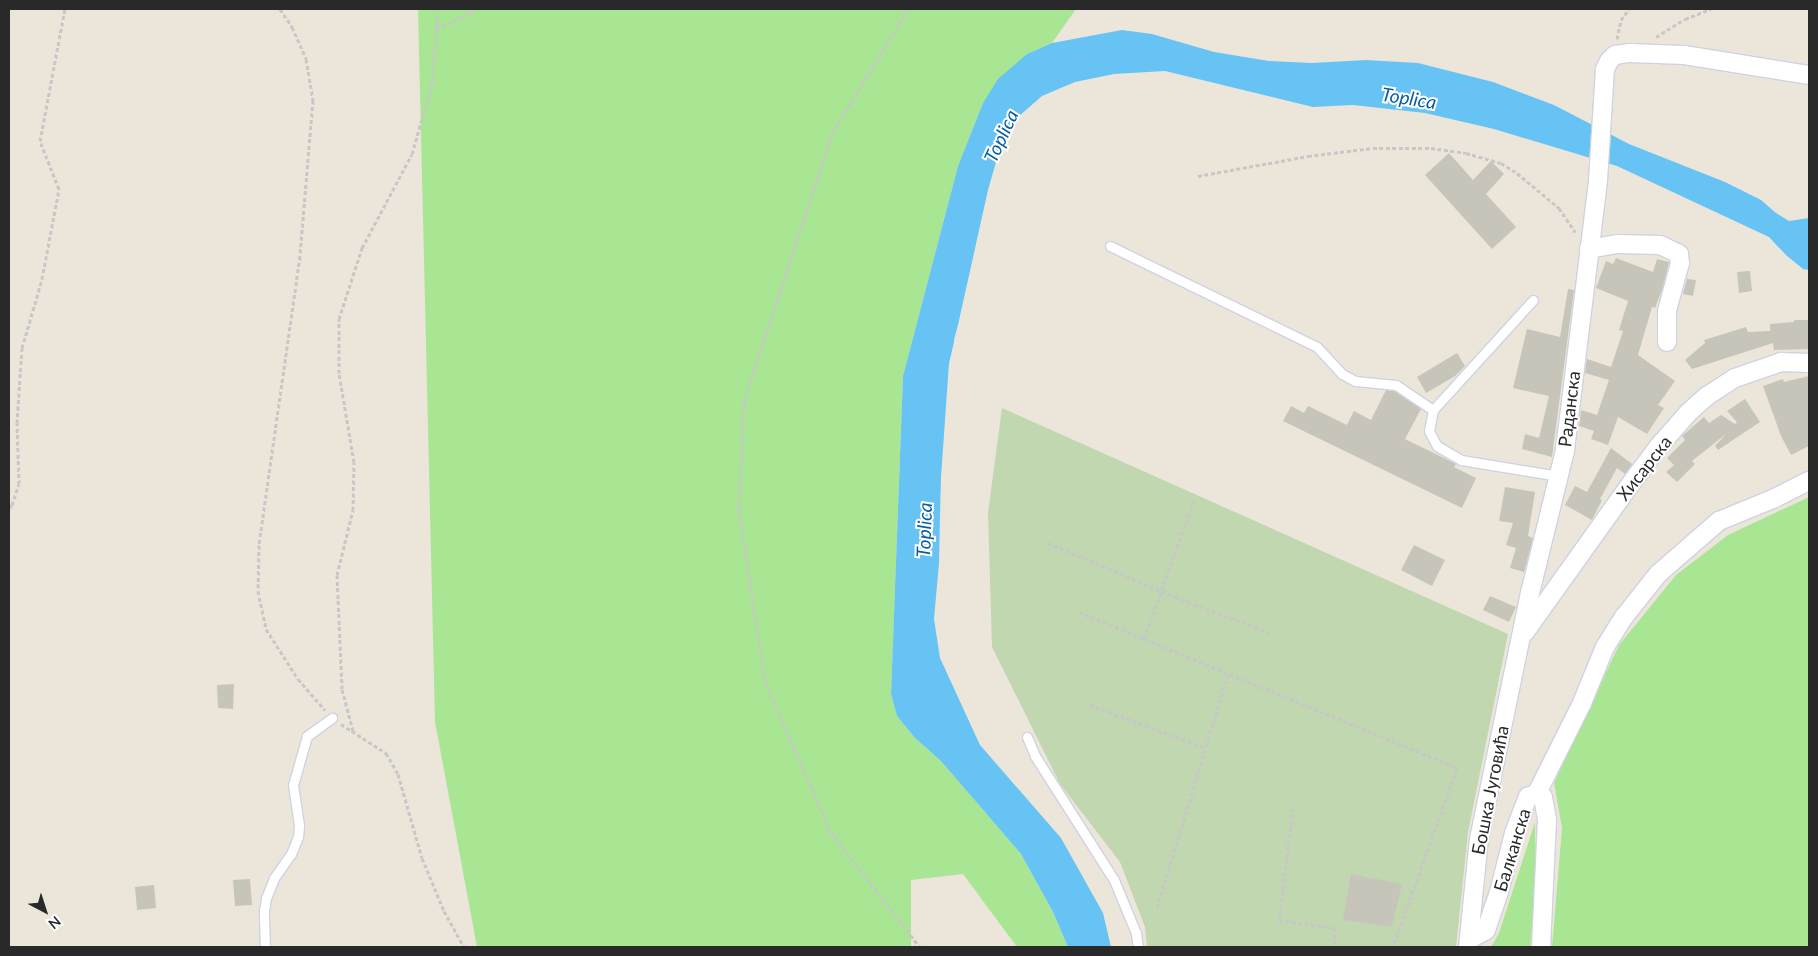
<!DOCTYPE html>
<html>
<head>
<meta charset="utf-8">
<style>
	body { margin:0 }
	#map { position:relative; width:1818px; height:956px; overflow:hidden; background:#ece6da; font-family:Lato,sans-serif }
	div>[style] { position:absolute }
	.green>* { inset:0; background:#a9e694 }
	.cemetery>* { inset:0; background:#c0d7b0 }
	.water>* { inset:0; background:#67c3f4 }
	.river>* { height:30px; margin:-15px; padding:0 15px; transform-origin:15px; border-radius:15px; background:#67c3f4 }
	.building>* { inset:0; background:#c7c4b9 }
	.path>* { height:3px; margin-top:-1.5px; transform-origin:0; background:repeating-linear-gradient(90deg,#c7c7c7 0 4px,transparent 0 6.5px) }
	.roads { filter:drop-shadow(1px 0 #cfd2e3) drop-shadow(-1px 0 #cfd2e3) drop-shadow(0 1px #cfd2e3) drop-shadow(0 -1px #cfd2e3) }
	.service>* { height:9px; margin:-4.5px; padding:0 4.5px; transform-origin:4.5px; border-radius:4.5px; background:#fff }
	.minor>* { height:18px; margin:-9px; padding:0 9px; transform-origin:9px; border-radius:9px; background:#fff }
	span { translate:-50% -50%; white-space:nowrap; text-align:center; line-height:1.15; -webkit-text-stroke:4px #fff; paint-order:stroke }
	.street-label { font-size:18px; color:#292929 }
	.water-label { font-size:19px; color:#075ea0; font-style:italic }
	.frame { position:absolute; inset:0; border:10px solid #292929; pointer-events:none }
	.north { position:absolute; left:20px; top:886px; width:50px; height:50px; -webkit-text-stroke:4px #fff; paint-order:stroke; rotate:140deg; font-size:14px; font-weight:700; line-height:20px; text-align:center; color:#292929 }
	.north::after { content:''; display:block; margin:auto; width:18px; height:22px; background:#292929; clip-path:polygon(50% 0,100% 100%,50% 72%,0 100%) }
</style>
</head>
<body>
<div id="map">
	<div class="green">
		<div style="clip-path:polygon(418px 9px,1076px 9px,1052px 43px,1027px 54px,983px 103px,958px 166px,903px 376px,891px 694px,897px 716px,915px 738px,941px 761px,1021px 854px,1053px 912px,1068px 947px,1017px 947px,963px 874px,911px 880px,911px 947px,477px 947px,435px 722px)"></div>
		<div style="clip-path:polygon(1809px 497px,1809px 947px,1552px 947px,1562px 828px,1554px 783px,1619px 645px,1676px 575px,1728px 535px)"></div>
		<div style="clip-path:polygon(1535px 822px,1536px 888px,1530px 947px,1491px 947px,1499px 933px)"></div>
	</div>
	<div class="cemetery">
		<div style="clip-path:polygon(1002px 408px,1508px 634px,1468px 832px,1456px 947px,1147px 947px,1145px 927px,1120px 862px,1060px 784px,992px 647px,988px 513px)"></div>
	</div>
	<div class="water">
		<div style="clip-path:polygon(evenodd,1122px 30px,1152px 34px,1214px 52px,1269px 61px,1312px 63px,1366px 60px,1418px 63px,1493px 82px,1554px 105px,1629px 144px,1725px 182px,1761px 200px,1776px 213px,1789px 221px,1809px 218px,1809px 270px,1803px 269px,1786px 255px,1769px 237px,1617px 166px,1494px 129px,1425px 113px,1353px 105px,1313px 107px,1165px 71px,1114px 74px,1075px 82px,1042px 96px,1018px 117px,1002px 141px,988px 190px,958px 325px,943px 380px,939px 563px,934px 619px,940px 658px,980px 745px,1061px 838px,1103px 913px,1111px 947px,1068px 947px,1053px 912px,1021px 854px,941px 761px,915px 738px,897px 716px,891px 694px,903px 376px,958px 166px,983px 103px,998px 79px,1027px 54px,1052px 43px,1122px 30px,934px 380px,934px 482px,931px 504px,925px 496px,920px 430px,928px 381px,934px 380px)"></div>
	</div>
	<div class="river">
		<div style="left:922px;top:534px;width:172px;rotate:-86deg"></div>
		<div style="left:934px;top:362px;width:23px;rotate:-77deg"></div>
	</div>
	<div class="building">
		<div style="clip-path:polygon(1449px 153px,1473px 180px,1491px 161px,1504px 174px,1486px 194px,1516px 227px,1492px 249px,1425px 175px)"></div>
		<div style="clip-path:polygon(1616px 258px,1653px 272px,1657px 259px,1669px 262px,1662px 290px,1655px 308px,1652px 307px,1638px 355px,1675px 381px,1658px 405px,1664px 408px,1647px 434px,1618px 417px,1608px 445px,1591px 439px,1594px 431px,1579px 426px,1581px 410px,1597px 415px,1609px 380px,1585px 373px,1587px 359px,1611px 367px,1623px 331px,1619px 330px,1628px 301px,1596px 288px,1606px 261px,1613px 264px)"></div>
		<div style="clip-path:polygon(1750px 271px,1752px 291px,1739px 293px,1737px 272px)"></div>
		<div style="clip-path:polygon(1687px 279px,1696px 280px,1693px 296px,1683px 294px)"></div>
		<div style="clip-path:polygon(1568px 289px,1574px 290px,1552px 457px,1522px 449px,1525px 434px,1539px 438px,1549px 396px,1513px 388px,1527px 329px,1560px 337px)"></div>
		<div style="clip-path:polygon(1794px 320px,1809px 320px,1809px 349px,1774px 350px,1773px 343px,1692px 369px,1685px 360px,1705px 343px,1704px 340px,1746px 327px,1748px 332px,1770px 331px,1770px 324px,1794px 322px)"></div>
		<div style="clip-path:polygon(1457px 353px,1465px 366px,1455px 376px,1426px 393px,1417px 377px)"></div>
		<div style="clip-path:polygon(1809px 376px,1809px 446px,1791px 455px,1781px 436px,1763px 386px,1783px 379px,1784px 382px)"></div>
		<div style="clip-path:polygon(1386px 390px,1394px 391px,1421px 409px,1405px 439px,1456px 464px,1454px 467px,1476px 478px,1462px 508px,1283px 421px,1291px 406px,1304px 413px,1308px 406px,1347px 425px,1354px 411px,1371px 420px)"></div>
		<div style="clip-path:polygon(1745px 399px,1760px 422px,1718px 450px,1715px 446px,1726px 434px,1692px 461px,1695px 464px,1677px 482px,1666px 472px,1674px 465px,1667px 458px,1685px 440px,1682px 436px,1704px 417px,1709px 423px,1721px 415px,1735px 424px,1737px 422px,1727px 411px)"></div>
		<div style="clip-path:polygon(1611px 448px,1632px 464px,1625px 474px,1617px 468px,1600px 499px,1602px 500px,1592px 520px,1565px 505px,1575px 486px,1587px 492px)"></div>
		<div style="clip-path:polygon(1505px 487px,1535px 492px,1528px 536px,1533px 538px,1524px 572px,1510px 568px,1516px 548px,1506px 545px,1513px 523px,1499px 521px)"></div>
		<div style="clip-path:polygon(1414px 545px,1445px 560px,1432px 586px,1401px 570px)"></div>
		<div style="clip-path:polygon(1490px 596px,1516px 607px,1509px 622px,1483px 610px)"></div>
		<div style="clip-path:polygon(234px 684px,233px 709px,218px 708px,217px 685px)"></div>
		<div style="clip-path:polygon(1351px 874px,1402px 884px,1392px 927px,1343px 920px)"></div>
		<div style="clip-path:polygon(250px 879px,252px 905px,235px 906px,233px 880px)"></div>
		<div style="clip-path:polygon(154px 885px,156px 908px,137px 910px,135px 887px)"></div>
	</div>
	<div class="path">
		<div style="left:280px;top:9px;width:22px;rotate:56deg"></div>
		<div style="left:292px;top:27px;width:35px;rotate:66deg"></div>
		<div style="left:306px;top:59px;width:42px;rotate:80.3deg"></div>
		<div style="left:313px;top:100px;width:157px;rotate:94.8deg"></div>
		<div style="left:300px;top:256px;width:292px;rotate:98.1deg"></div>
		<div style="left:259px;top:545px;width:46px;rotate:91.2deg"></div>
		<div style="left:258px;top:591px;width:39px;rotate:78deg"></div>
		<div style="left:266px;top:629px;width:59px;rotate:57.4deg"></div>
		<div style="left:298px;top:679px;width:41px;rotate:48.9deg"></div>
		<div style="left:908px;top:9px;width:145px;rotate:121.5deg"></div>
		<div style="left:832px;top:133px;width:283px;rotate:108.1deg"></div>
		<div style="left:744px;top:402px;width:108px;rotate:92.7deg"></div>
		<div style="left:739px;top:510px;width:174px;rotate:81.4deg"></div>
		<div style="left:765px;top:682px;width:164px;rotate:66.3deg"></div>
		<div style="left:831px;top:832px;width:145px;rotate:52.3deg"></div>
		<div style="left:436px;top:28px;width:38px;rotate:-23deg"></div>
		<div style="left:471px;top:13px;width:6px;rotate:-45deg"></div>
		<div style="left:1656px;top:37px;width:34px;rotate:-32deg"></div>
		<div style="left:1685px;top:19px;width:28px;rotate:-21deg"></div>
		<div style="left:1617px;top:39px;width:19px;rotate:-78deg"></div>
		<div style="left:1621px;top:20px;width:14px;rotate:-54deg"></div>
		<div style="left:1198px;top:176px;width:112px;rotate:-10.3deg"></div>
		<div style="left:1308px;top:156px;width:65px;rotate:-7deg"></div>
		<div style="left:1373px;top:148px;width:58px"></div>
		<div style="left:1431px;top:148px;width:35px;rotate:8deg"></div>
		<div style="left:1466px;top:153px;width:36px;rotate:16deg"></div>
		<div style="left:1501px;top:163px;width:19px;rotate:32deg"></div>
		<div style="left:1517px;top:173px;width:55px;rotate:39.8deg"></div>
		<div style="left:1559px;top:208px;width:29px;rotate:56deg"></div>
		<div style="left:9px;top:508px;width:4px;rotate:-45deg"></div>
		<div style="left:12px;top:505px;width:22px;rotate:-72deg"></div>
		<div style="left:19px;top:484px;width:61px;rotate:-91.9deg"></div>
		<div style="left:17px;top:423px;width:75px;rotate:-86.2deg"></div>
		<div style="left:22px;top:348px;width:72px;rotate:-73.8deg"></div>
		<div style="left:42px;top:279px;width:92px;rotate:-79.3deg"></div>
		<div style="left:59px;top:189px;width:52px;rotate:-111.6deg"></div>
		<div style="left:40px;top:141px;width:134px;rotate:-79.3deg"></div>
		<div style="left:1048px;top:543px;width:138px;rotate:23deg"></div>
		<div style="left:1175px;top:597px;width:102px;rotate:20.8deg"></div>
		<div style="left:1079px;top:612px;width:409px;rotate:22.4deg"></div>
		<div style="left:1457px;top:768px;width:190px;rotate:109.7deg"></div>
		<div style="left:1144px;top:639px;width:149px;rotate:-70.3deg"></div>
		<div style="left:1090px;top:705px;width:124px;rotate:20.3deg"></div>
		<div style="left:341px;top:724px;width:54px;rotate:32.8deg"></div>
		<div style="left:386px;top:753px;width:24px;rotate:60deg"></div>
		<div style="left:398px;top:774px;width:87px;rotate:74.1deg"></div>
		<div style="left:422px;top:858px;width:57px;rotate:67.5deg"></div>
		<div style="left:444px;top:911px;width:41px;rotate:60.9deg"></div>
		<div style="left:353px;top:731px;width:43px;rotate:-104.7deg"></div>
		<div style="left:342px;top:689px;width:114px;rotate:-92.5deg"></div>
		<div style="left:337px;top:575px;width:67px;rotate:-76.2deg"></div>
		<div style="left:353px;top:510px;width:48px;rotate:-88.8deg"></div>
		<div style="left:354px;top:462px;width:90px;rotate:-99.6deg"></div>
		<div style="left:339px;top:373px;width:54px;rotate:-90deg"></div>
		<div style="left:339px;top:319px;width:75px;rotate:-72.1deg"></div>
		<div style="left:362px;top:248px;width:106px;rotate:-62deg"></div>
		<div style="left:412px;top:154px;width:73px;rotate:-74.1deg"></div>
		<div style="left:432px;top:84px;width:75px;rotate:-85.4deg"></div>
		<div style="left:1293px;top:808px;width:113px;rotate:97.1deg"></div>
		<div style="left:1279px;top:920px;width:57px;rotate:8.1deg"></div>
		<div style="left:1335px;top:928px;width:19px;rotate:90deg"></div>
		<div style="left:1157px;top:908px;width:245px;rotate:-73.1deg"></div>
	</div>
	<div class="roads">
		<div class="service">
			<div style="left:1110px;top:246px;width:230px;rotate:26deg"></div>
			<div style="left:1317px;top:347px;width:37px;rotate:47deg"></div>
			<div style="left:1342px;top:374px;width:15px;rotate:28deg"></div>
			<div style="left:1355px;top:381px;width:41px;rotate:5.6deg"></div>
			<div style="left:1396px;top:385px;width:45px;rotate:34deg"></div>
			<div style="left:1533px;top:300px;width:149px;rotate:132.3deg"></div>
			<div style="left:1433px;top:410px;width:21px;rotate:101deg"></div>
			<div style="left:1429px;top:431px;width:17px;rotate:62deg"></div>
			<div style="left:1437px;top:446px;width:28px;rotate:30deg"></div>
			<div style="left:1461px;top:460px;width:99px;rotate:9.3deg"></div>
			<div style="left:1027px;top:737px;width:21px;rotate:67deg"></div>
			<div style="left:1035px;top:756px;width:147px;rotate:57.5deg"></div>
			<div style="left:1114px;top:880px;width:57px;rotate:67.5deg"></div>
			<div style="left:1136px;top:933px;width:14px;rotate:82deg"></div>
			<div style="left:265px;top:947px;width:36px;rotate:-92deg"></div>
			<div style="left:264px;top:911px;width:13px;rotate:-81deg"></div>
			<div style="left:266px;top:898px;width:22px;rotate:-68deg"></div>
			<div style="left:274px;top:878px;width:29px;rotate:-55deg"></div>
			<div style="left:291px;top:854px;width:18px;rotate:-68deg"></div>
			<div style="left:298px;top:837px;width:12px;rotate:-85deg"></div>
			<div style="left:299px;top:825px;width:40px;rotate:-98.5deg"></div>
			<div style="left:293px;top:785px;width:51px;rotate:-74.1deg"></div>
			<div style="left:307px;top:736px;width:31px;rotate:-36deg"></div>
		</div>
		<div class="minor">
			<div style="left:1589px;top:249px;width:29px;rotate:-10deg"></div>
			<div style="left:1618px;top:244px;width:42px;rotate:1.4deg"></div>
			<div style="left:1660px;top:245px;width:21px;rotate:25deg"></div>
			<div style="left:1679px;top:254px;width:9px;rotate:84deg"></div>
			<div style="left:1680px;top:263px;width:50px;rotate:105.2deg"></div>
			<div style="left:1667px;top:311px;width:31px;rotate:90deg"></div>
			<div style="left:1525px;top:632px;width:184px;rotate:-54.5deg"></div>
			<div style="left:1632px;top:482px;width:45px;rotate:-53.1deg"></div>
			<div style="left:1659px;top:446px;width:44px;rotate:-48.7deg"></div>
			<div style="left:1688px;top:413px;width:25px;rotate:-42deg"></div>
			<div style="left:1707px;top:396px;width:33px;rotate:-33deg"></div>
			<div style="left:1735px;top:378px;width:49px;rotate:-19.2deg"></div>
			<div style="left:1781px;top:362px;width:28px;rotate:2deg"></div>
			<div style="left:1537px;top:793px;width:101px;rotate:-63.4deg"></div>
			<div style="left:1582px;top:703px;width:61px;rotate:-67.7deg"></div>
			<div style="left:1605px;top:647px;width:36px;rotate:-58deg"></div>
			<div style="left:1624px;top:617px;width:55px;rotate:-51.7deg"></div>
			<div style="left:1658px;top:574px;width:81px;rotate:-41deg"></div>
			<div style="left:1719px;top:521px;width:61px;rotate:-22.3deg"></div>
			<div style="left:1775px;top:498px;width:38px;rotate:-27deg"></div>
			<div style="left:1470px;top:939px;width:18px;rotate:-29deg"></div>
			<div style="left:1486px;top:930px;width:40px;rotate:-71.1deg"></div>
			<div style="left:1499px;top:892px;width:61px;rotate:-75.7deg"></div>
			<div style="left:1514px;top:833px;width:39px;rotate:-69deg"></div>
			<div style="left:1528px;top:797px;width:10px;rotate:-24deg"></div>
			<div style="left:1537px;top:793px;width:7px;rotate:34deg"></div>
			<div style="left:1543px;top:797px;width:23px;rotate:80deg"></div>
			<div style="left:1547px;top:820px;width:127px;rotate:92.7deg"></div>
			<div style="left:1468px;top:947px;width:109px;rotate:-84.2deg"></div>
			<div style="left:1479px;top:839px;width:251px;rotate:-78.3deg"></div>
			<div style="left:1530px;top:593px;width:147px;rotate:-76.2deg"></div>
			<div style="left:1565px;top:450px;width:272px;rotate:-83deg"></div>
			<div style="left:1598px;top:180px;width:111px;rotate:-86.4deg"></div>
			<div style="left:1605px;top:69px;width:9px;rotate:-63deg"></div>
			<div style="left:1609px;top:61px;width:8px;rotate:-45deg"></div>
			<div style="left:1615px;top:55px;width:15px;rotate:-8deg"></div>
			<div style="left:1630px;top:53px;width:54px;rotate:2.1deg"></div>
			<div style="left:1684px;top:55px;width:127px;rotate:9.1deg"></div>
		</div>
	</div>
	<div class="street-label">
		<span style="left:1569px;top:409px;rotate:-83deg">Раданска</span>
		<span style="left:1644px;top:468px;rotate:-52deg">Хисарска</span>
		<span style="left:1490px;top:790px;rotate:-79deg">Бошка Југовића</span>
		<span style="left:1512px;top:850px;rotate:-73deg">Балканска</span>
	</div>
	<div class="water-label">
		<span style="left:1409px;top:98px;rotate:9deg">Toplica</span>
		<span style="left:1001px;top:136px;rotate:-65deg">Toplica</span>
		<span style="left:924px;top:530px;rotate:-88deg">Toplica</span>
	</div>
	<div class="frame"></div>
	<div class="north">N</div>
</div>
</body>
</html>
